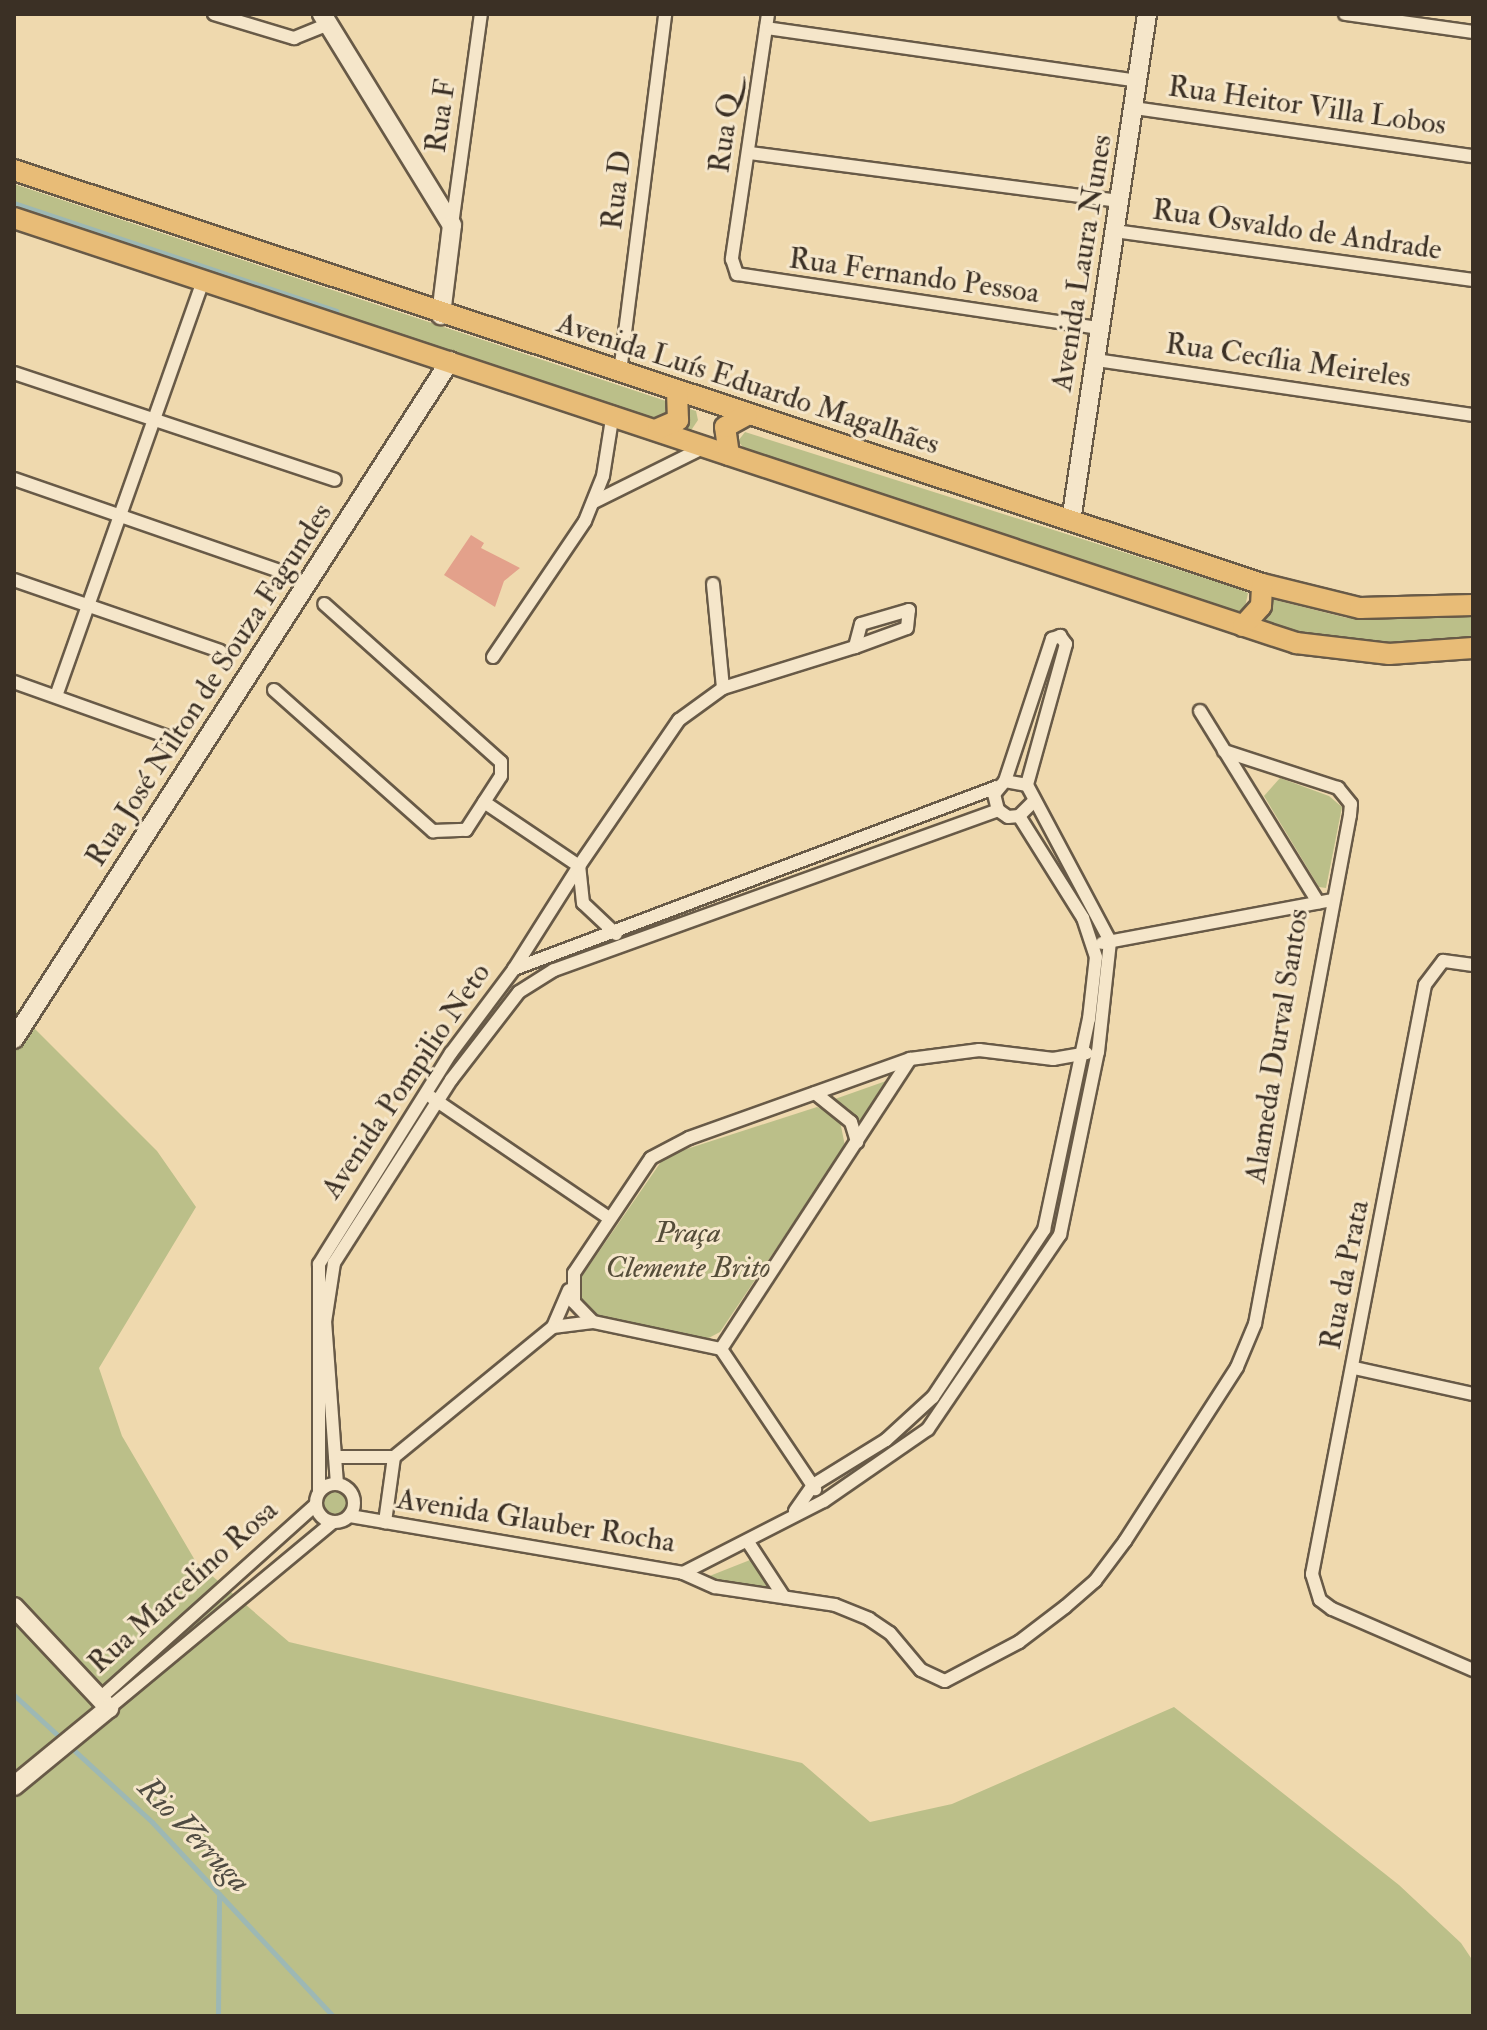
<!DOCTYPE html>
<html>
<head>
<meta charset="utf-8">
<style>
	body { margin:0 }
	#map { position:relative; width:1487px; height:2030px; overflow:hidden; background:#efd9ae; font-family:"IM FELL Double Pica",serif }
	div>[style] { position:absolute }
	.green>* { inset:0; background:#bbbf89 }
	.round { border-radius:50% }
	.stream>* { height:5px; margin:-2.5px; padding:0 2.5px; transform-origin:2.5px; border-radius:2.5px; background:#9db8b4 }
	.building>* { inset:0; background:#e3a18b }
	.roads { filter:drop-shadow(2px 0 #685a47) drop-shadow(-2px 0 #685a47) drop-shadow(0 2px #685a47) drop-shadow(0 -2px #685a47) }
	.street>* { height:12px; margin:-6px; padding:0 6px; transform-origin:6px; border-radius:6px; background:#f5e6ca }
	.street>.ring { margin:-6px; padding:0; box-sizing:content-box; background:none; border:12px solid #f5e6ca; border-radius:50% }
	.secondary>* { height:18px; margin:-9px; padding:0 9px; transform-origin:9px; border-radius:9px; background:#f5e6ca }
	.primary>* { height:20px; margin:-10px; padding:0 10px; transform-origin:10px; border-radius:10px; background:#e8bc77 }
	span { translate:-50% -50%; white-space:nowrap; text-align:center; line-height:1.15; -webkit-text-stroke:6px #f5e6ca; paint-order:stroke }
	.street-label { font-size:30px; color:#3b3025 }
	.park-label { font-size:30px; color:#554d39; font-style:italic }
	.water-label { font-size:32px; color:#4f4b42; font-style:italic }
	.frame { position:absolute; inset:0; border:16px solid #3b3025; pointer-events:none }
</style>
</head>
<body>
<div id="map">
	<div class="green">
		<div style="clip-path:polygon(14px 184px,696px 411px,698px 420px,688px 435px,14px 214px)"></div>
		<div style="clip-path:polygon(745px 432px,1236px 588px,1248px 593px,1244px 612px,1231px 617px,746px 451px,738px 441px)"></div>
		<div style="clip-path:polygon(1271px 599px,1347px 618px,1473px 616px,1473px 643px,1374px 648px,1259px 626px)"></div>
		<div style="clip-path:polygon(1280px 778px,1329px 796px,1342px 807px,1326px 888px,1319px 887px,1264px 796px)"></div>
		<div style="clip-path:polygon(14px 1008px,157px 1151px,196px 1207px,99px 1368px,122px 1436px,196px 1562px,289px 1642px,802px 1763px,870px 1822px,952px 1804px,1174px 1707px,1399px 1885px,1461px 1943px,1473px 1961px,1473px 2016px,14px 2016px)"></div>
		<div style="clip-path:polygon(886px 1081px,859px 1128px,849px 1109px,835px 1099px)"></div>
		<div style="clip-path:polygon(817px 1107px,839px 1116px,845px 1146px,720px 1332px,705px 1340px,592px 1318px,577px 1295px,580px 1279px,665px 1156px)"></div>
		<div class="round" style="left:320px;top:1489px;width:30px;height:30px"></div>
		<div style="clip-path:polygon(750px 1560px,768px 1587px,764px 1592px,707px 1577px)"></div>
	</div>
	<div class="stream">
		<div style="left:14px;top:203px;width:340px;rotate:18.5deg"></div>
		<div style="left:14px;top:1695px;width:188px;rotate:42.6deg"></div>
		<div style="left:152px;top:1822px;width:265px;rotate:47deg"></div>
		<div style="left:218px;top:2016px;width:122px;rotate:-89.5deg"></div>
	</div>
	<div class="building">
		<div style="clip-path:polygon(471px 535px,484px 543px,481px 548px,520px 568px,504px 581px,495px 607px,444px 575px)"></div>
	</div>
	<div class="roads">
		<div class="street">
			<div style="left:214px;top:14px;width:84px;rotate:16.7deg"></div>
			<div style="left:294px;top:38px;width:37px;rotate:-22deg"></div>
			<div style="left:768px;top:14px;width:248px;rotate:98.4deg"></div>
			<div style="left:732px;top:259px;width:16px;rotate:72deg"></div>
			<div style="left:737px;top:274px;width:367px;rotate:8.5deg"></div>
			<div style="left:1345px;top:14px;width:129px;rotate:8deg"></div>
			<div style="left:766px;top:28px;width:375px;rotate:8.1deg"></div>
			<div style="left:1134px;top:108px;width:342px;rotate:8.1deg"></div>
			<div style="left:750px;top:153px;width:372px;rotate:7.4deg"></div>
			<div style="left:452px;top:225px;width:213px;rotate:-82.2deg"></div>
			<div style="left:1115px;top:231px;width:361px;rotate:7.8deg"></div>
			<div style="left:1096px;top:360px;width:381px;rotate:8.3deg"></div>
			<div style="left:620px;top:372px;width:361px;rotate:-82.8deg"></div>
			<div style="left:14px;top:373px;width:338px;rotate:18.4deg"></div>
			<div style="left:14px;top:479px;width:278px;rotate:19.1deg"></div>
			<div style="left:594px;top:502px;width:124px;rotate:-26.4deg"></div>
			<div style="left:14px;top:580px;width:218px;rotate:19deg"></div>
			<div style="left:713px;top:584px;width:104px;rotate:84.5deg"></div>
			<div style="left:493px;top:657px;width:164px;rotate:-55.9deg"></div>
			<div style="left:585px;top:521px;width:48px;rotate:-68.2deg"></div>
			<div style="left:603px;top:476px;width:64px;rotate:-81deg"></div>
			<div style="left:14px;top:682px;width:170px;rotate:19.6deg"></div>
			<div style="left:274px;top:690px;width:213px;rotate:41.6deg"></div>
			<div style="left:433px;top:831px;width:33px;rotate:-2deg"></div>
			<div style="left:466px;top:830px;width:64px;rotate:-57.1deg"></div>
			<div style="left:501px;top:776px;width:14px;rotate:-90deg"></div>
			<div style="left:501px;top:762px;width:237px;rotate:-138.2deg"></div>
			<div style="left:56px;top:696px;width:441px;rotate:-70.5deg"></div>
			<div style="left:1200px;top:711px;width:225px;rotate:58.3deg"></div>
			<div style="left:1005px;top:781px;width:150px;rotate:-71.7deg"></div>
			<div style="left:1052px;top:639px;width:9px;rotate:-21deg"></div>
			<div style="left:1060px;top:636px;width:10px;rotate:53deg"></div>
			<div style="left:1066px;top:644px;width:146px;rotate:105.5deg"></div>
			<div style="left:484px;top:802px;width:115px;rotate:34deg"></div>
			<div style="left:579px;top:866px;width:122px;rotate:122.3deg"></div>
			<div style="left:616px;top:934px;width:45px;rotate:-136.8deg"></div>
			<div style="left:583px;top:903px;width:37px;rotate:-96deg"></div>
			<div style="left:579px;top:866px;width:177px;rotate:-55.6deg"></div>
			<div style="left:679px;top:720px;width:54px;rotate:-36deg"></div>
			<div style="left:723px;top:688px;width:138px;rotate:-17.3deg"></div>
			<div style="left:855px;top:647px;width:55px;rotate:-20.1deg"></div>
			<div style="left:907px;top:628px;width:18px;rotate:-84deg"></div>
			<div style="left:909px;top:610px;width:50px;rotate:163.7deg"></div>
			<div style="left:861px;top:624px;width:24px;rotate:105deg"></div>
			<div style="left:1102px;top:943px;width:233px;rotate:-10.6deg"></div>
			<div style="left:1473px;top:965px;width:30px;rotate:-172deg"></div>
			<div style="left:1443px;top:961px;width:30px;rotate:127deg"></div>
			<div style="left:1425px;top:985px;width:600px;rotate:100.86deg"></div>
			<div style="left:1312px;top:1574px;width:27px;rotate:73deg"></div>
			<div style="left:1320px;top:1600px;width:15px;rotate:37deg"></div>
			<div style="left:1332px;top:1609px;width:154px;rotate:23.4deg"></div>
			<div style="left:815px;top:1093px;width:46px;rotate:38.9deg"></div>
			<div style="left:851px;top:1122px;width:21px;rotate:73deg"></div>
			<div style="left:431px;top:1097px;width:215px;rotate:34.2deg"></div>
			<div style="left:569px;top:1290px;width:40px;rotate:113.4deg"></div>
			<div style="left:553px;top:1327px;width:40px;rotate:-7.1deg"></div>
			<div style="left:721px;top:1349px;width:131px;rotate:-168.1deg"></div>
			<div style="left:593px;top:1322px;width:28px;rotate:-134deg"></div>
			<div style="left:574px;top:1302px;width:29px;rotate:-90deg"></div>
			<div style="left:574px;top:1273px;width:138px;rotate:-56.2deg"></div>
			<div style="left:651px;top:1158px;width:43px;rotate:-27.8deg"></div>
			<div style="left:689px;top:1138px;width:235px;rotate:-19.7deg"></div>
			<div style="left:910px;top:1059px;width:70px;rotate:-7.4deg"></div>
			<div style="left:979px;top:1050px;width:75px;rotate:6.9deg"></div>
			<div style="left:1053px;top:1059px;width:34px;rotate:-10deg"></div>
			<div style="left:721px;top:1349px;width:346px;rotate:-56.9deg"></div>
			<div style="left:721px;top:1349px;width:169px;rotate:56.1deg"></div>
			<div style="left:1354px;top:1368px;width:122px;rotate:12.3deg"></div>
			<div style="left:335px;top:1457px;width:59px"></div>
			<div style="left:394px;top:1457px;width:66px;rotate:97.9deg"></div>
			<div style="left:394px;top:1457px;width:205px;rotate:-39.3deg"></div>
			<div class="ring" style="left:316px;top:1484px;width:26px;height:26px"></div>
			<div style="left:337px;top:1484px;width:162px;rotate:-94.2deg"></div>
			<div style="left:325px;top:1322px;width:60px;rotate:-81.3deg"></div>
			<div style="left:334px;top:1263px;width:217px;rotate:-57.4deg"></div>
			<div style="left:451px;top:1080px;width:111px;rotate:-52.3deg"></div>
			<div style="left:519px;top:992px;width:41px;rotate:-32.2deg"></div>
			<div style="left:554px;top:970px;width:472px;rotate:-19.8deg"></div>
			<div style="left:319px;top:1492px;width:228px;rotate:-90deg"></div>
			<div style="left:319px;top:1264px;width:249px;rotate:-58deg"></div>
			<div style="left:451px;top:1053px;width:105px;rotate:-53.1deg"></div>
			<div style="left:514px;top:969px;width:516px;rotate:-20.65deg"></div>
			<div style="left:795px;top:1511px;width:32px;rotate:-55deg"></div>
			<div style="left:813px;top:1485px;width:86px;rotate:-31.7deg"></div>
			<div style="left:886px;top:1440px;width:64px;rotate:-42.5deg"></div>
			<div style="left:933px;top:1397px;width:201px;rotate:-56.4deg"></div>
			<div style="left:1044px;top:1230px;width:216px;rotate:-78deg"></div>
			<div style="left:1089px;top:1019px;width:62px;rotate:-83.6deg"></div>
			<div style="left:1096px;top:957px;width:41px;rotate:-108.4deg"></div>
			<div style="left:1083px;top:918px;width:120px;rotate:-122.1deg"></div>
			<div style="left:350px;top:1516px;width:338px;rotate:9.7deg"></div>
			<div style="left:683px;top:1573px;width:158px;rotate:-27.1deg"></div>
			<div style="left:824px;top:1501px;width:126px;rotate:-34.7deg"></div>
			<div style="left:928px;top:1429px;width:235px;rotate:-55.8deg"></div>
			<div style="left:1060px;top:1235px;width:187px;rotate:-78.3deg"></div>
			<div style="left:1098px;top:1052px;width:112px;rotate:-83.8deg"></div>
			<div style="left:1110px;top:941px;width:177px;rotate:-118deg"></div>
			<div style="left:1027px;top:785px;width:22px;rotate:-170deg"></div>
			<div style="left:1005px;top:781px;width:17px;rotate:130deg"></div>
			<div style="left:994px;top:794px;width:16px;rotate:76deg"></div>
			<div style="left:998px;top:810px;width:12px;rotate:35deg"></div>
			<div style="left:1008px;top:817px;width:11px;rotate:-5deg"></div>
			<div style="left:1019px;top:816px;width:18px;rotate:-45deg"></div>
			<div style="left:748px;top:1542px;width:66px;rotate:56.8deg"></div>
			<div style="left:683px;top:1573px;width:35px;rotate:24deg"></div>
			<div style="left:715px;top:1587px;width:121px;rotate:8.5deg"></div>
			<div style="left:835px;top:1605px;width:37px;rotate:22deg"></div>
			<div style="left:869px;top:1619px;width:25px;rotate:34deg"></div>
			<div style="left:890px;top:1633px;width:48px;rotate:50deg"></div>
			<div style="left:921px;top:1670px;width:26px;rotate:25deg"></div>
			<div style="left:945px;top:1681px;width:84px;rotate:-27.8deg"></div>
			<div style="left:1019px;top:1642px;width:58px;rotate:-37.3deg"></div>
			<div style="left:1065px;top:1607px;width:40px;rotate:-41deg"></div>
			<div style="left:1095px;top:1581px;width:50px;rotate:-53.1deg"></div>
			<div style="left:1125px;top:1541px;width:207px;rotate:-57.2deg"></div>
			<div style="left:1237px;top:1367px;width:47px;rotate:-67.3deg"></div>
			<div style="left:1255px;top:1324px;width:518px;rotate:-79.43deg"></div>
			<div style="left:1350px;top:815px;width:11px;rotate:-85deg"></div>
			<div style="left:1351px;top:804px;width:21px;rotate:-129deg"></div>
			<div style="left:1338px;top:788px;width:120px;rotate:-162deg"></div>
			<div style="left:98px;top:1700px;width:292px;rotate:-41.9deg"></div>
			<div style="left:109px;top:1708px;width:291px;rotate:-39.7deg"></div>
		</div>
		<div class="secondary">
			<div style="left:322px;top:14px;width:248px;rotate:58.4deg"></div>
			<div style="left:452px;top:225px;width:91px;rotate:97deg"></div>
			<div style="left:1071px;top:521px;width:513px;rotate:-81.47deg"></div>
			<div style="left:14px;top:1039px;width:806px;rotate:-57.26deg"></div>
			<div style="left:14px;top:1607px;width:139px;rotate:46.8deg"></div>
			<div style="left:109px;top:1708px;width:123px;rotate:140.6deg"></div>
		</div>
		<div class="primary">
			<div style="left:14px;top:170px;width:1315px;rotate:18.35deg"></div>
			<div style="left:1262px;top:584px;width:101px;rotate:13.8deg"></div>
			<div style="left:1360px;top:608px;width:113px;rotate:-1.5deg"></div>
			<div style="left:14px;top:218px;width:1351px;rotate:18.34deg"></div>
			<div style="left:1296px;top:643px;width:94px;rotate:6.7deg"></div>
			<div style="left:1389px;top:654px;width:84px;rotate:-4.1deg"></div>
			<div style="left:658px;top:429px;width:22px;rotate:-24deg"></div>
			<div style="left:678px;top:420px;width:29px;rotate:-92deg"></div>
			<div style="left:729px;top:455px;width:28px;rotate:-98deg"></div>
			<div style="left:725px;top:427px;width:25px;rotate:-29deg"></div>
			<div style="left:1243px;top:626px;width:27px;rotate:-48deg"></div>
			<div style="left:1261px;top:606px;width:22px;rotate:-87deg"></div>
		</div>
	</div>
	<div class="street-label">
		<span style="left:1307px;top:106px;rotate:8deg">Rua Heitor Villa Lobos</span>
		<span style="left:441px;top:116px;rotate:-82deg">Rua F</span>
		<span style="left:725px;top:133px;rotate:-82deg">Rua Q</span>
		<span style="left:617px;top:190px;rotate:-83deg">Rua D</span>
		<span style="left:1297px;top:230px;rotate:8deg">Rua Osvaldo de Andrade</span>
		<span style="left:1082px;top:263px;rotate:-81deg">Avenida Laura Nunes</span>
		<span style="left:914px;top:276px;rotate:8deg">Rua Fernando Pessoa</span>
		<span style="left:1288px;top:361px;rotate:8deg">Rua Cecília Meireles</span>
		<span style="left:748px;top:384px;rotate:18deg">Avenida Luís Eduardo Magalhães</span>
		<span style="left:209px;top:685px;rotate:-57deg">Rua José Nilton de Souza Fagundes</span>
		<span style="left:1277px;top:1046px;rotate:-81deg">Alameda Durval Santos</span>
		<span style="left:406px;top:1081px;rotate:-56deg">Avenida Pompilio Neto</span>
		<span style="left:1345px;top:1275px;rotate:-79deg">Rua da Prata</span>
		<span style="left:536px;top:1521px;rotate:9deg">Avenida Glauber Rocha</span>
		<span style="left:183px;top:1587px;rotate:-42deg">Rua Marcelino Rosa</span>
	</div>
	<div class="park-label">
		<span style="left:688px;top:1250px">Praça<br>Clemente Brito</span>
	</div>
	<div class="water-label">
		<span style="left:194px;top:1835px;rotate:46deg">Rio Verruga</span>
	</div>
	<div class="frame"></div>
</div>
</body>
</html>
